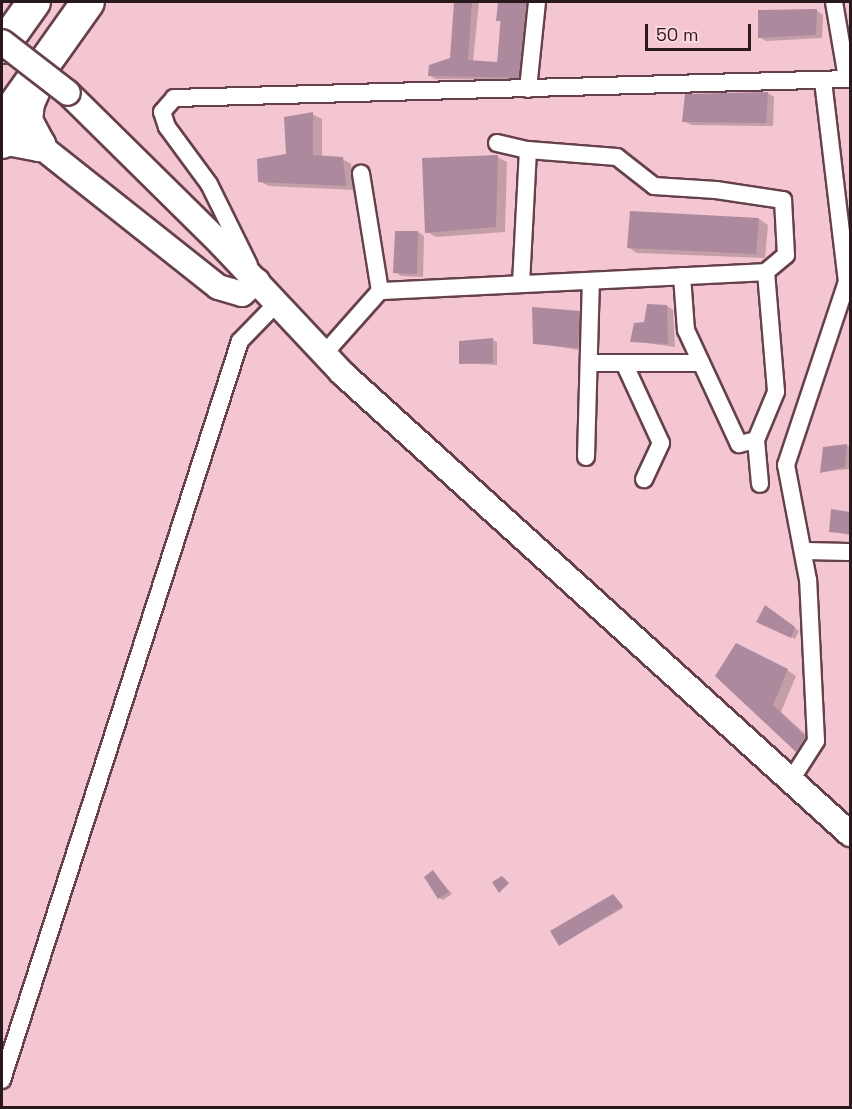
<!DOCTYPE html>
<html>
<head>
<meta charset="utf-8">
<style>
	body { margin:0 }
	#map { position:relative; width:852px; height:1109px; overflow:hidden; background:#f4c6d1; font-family:"Space Grotesk",sans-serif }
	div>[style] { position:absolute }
	.shadow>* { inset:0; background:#0003 }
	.building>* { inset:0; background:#ad899e }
	.roads { filter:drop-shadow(2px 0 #66414b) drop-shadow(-2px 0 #66414b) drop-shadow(0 2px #66414b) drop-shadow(0 -2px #66414b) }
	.street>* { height:16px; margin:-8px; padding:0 8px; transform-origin:8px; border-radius:8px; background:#fff }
	.secondary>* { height:24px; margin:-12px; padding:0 12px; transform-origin:12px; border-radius:12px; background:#fff }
	.highway>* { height:32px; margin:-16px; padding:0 16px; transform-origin:16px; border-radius:16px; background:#fff }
	.bridges { filter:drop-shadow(2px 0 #66414b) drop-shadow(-2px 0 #66414b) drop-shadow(0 2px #66414b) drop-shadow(0 -2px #66414b) }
	.secondary-bridge>* { height:24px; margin:-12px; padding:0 12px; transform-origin:12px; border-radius:12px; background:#fff }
	span { translate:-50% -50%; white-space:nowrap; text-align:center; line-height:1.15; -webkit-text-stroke:4.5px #fbd6df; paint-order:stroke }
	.frame { position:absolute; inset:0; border:3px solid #29191d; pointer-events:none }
	.scale { position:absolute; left:645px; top:24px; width:106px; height:27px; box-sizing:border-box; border:3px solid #29191d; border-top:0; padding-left:8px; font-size:18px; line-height:21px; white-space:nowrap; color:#29191d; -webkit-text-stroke:4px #fbd6df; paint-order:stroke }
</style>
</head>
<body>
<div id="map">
	<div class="shadow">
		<div style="clip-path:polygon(455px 2px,479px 2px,473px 62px,498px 64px,501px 2px,533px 2px,524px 80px,435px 79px,429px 75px,452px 59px)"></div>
		<div style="clip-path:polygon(817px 11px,823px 15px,822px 38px,766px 41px,759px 37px)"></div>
		<div style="clip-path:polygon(768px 93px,774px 97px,773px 126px,691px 125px,684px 121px)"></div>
		<div style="clip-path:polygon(312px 114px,322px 119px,322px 157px,342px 159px,351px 164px,355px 190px,269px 186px,259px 181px,287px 155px)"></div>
		<div style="clip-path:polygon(497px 157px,507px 162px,505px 232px,436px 237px,427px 232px)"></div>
		<div style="clip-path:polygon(759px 219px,768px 225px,765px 258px,637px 253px,628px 247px)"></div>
		<div style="clip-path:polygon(418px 232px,424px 236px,423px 277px,401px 276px,395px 272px)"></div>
		<div style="clip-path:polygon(667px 306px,673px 310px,675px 347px,632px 341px)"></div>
		<div style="clip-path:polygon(579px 312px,586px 316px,585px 351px,535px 343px)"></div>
		<div style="clip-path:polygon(493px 340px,497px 342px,497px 365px,461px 363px)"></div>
		<div style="clip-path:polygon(847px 445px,850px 448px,849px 469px,822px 472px)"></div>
		<div style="clip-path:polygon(833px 511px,850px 513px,850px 535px,830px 531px)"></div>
		<div style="clip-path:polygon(769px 609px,799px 631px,795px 639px,762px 624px)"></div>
		<div style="clip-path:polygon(787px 670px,796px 676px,781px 712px,814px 742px,806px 756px,717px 675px)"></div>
		<div style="clip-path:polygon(433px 872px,452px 894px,443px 900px,439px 898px)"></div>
		<div style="clip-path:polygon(614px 897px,623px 908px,560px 945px)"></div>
	</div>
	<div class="building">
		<div style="clip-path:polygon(454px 2px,472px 2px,468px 60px,497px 62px,501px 21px,496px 21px,498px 2px,526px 2px,519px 78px,428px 76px,429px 65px,450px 58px)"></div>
		<div style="clip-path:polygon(817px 9px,816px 35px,758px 38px,758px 10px)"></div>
		<div style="clip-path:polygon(768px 92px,766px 123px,682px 122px,685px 94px)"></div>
		<div style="clip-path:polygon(313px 112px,313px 155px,343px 157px,346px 186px,258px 182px,257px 159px,286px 154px,284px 117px)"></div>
		<div style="clip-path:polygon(498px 155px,496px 227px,425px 233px,422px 158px)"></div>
		<div style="clip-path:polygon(630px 211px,759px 218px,756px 254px,627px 248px)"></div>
		<div style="clip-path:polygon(395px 231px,418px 231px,417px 274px,393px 273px)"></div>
		<div style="clip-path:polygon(647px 304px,667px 305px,668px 344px,630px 342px,634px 323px,644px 322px)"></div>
		<div style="clip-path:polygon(532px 307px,580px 311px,578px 348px,533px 344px)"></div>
		<div style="clip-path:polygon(493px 338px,493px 363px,459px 364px,459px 341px)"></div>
		<div style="clip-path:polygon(847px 444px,845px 467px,820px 473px,823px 447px)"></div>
		<div style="clip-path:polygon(831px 509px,850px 512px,850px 534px,829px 532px)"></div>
		<div style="clip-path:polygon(765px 605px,795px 627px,791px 638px,756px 622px)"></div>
		<div style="clip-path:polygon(736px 643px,788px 669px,773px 705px,805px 736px,796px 752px,715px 676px)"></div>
		<div style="clip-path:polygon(433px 870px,449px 892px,438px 899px,424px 877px)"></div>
		<div style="clip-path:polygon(502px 876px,509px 883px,499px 893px,492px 882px)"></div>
		<div style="clip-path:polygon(613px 894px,623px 906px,559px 946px,550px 931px)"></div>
	</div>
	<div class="roads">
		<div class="street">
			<div style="left:834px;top:2px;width:77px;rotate:80.3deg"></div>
			<div style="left:528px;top:89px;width:87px;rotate:-84.1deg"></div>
			<div style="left:497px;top:143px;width:32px;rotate:13deg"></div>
			<div style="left:528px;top:150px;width:134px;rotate:93deg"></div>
			<div style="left:528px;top:150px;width:89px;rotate:4.5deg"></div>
			<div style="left:617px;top:157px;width:47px;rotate:38.1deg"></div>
			<div style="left:654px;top:186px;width:62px;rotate:3.7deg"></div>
			<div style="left:716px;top:190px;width:68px;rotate:8.5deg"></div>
			<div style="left:783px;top:200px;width:55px;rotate:86.9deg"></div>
			<div style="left:786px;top:255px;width:26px;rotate:140deg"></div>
			<div style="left:249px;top:265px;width:90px;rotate:-116.3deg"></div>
			<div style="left:209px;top:184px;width:71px;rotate:-126.4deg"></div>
			<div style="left:167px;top:127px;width:16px;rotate:-108deg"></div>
			<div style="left:162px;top:112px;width:18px;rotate:-49deg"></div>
			<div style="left:174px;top:98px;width:676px;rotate:-1.61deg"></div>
			<div style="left:682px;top:276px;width:54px;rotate:85.8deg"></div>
			<div style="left:686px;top:330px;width:126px;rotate:65.1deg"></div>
			<div style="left:739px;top:444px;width:17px;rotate:-13deg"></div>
			<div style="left:380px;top:291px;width:386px;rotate:-2.8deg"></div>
			<div style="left:766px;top:272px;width:120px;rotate:85.2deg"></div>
			<div style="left:776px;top:392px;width:52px;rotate:112.6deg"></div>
			<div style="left:756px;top:440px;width:44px;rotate:84.8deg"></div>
			<div style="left:324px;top:354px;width:84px;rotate:-48.4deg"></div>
			<div style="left:380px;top:291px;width:119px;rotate:-99.2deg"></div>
			<div style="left:591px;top:363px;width:110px"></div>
			<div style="left:624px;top:363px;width:88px;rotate:65.2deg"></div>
			<div style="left:661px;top:443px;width:40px;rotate:115deg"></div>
			<div style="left:586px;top:457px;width:176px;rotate:-88.4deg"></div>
			<div style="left:804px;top:551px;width:46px;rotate:1.2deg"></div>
			<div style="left:791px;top:780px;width:46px;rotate:-57.3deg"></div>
			<div style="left:816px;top:741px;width:161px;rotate:-92.8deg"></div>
			<div style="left:808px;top:580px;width:117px;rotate:-100.8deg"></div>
			<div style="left:786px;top:465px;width:193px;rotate:-71.6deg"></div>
			<div style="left:847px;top:282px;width:203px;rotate:-96.8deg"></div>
			<div style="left:2px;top:1080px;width:776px;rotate:-72.15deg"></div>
			<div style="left:240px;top:341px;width:53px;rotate:-45.8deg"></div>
		</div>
		<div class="secondary">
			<div style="left:68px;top:93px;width:215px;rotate:44.6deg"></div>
			<div style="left:221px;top:244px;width:177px;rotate:46.8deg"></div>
			<div style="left:342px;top:373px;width:686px;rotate:42.22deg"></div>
			<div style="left:39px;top:145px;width:228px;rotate:38.4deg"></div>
			<div style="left:218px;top:287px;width:25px;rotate:16deg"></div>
			<div style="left:242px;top:294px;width:20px;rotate:-41deg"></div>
		</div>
		<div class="highway">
			<div style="left:2px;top:47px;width:55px;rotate:-54.6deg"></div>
			<div style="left:2px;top:123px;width:148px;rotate:-54.6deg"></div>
			<div style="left:2px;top:142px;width:7px;rotate:-27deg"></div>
			<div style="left:8px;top:139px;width:32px;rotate:11deg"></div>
			<div style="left:39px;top:145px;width:27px;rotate:-118deg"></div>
			<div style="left:26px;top:121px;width:18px;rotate:-84deg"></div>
			<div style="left:28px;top:103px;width:20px;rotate:-66deg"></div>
		</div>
	</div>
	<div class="bridges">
		<div class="secondary-bridge">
			<div style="left:2px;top:42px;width:83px;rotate:37.7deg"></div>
		</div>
	</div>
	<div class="frame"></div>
	<div class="scale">50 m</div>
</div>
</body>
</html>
